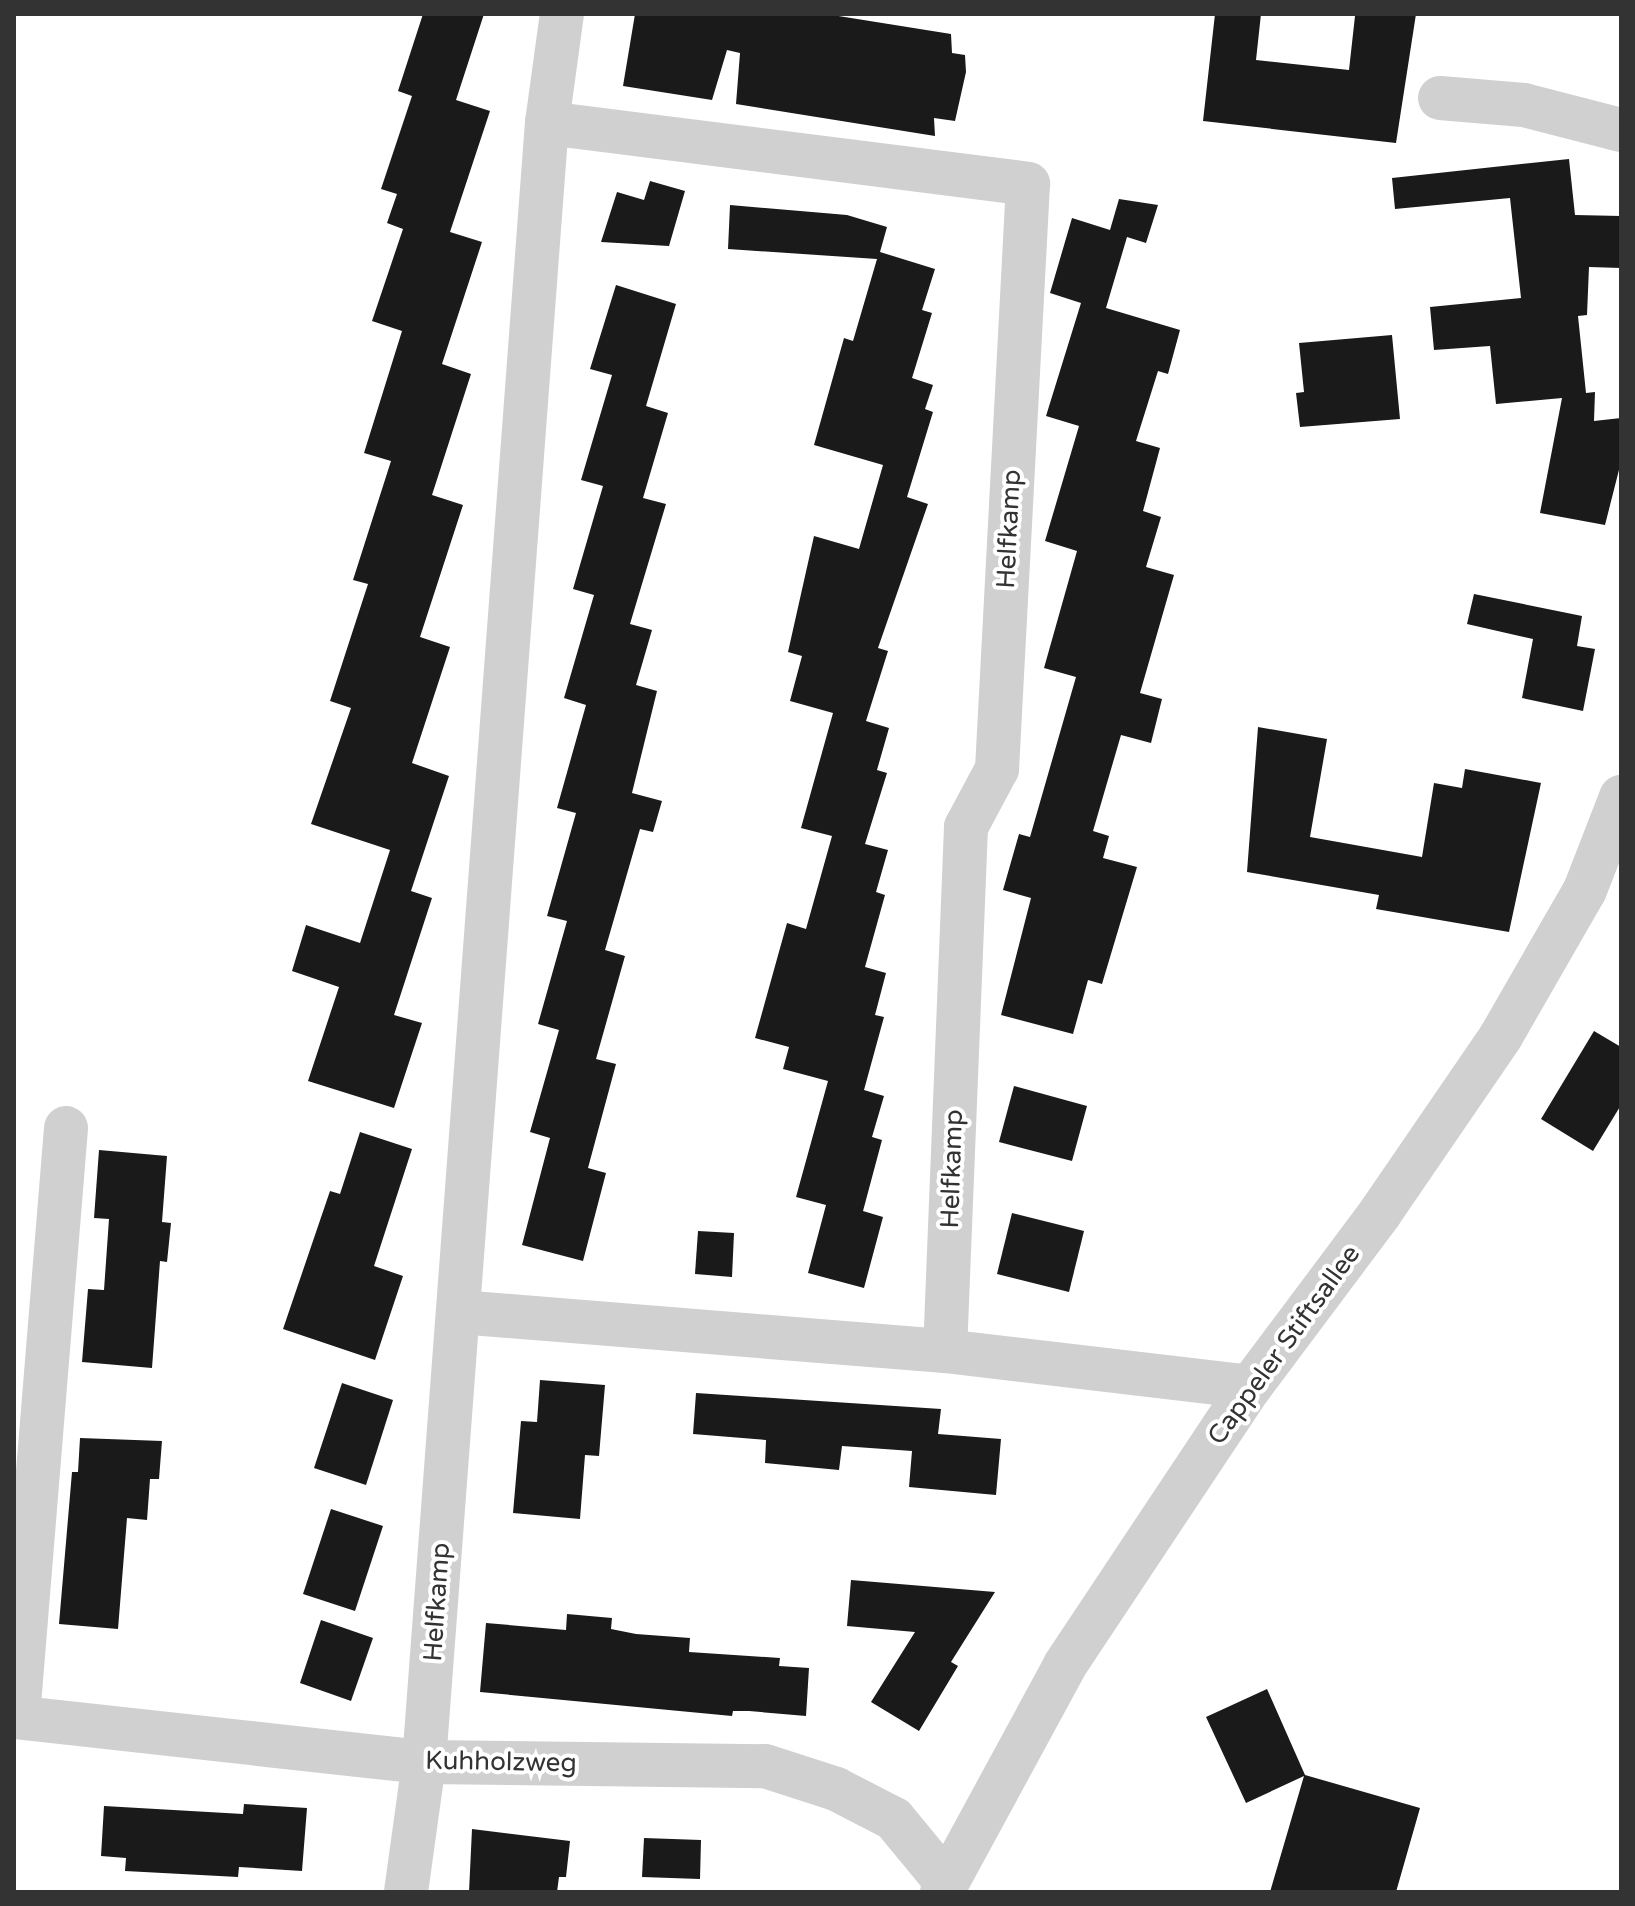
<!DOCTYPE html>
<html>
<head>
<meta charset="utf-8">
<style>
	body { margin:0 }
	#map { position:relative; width:1635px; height:1906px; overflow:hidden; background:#fff; font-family:"Varela Round",sans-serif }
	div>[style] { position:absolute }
	.building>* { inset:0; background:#1a1a1a }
	.minor>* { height:44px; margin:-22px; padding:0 22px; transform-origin:22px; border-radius:22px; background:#d0d0d0 }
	span { translate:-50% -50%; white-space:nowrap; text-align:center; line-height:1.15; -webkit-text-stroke:8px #fff; paint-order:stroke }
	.street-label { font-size:26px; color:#333 }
	.frame { position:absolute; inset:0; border:16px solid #333; pointer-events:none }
</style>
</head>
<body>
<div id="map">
	<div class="building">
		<div style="clip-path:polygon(423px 14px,484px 14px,456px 100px,490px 111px,450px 232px,482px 242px,442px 364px,471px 374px,432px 495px,463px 505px,420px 637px,450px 647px,412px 763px,449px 776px,411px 891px,432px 898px,394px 1015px,422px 1023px,394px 1108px,308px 1081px,339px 987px,292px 971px,306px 925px,360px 943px,390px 850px,311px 824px,351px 708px,330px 701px,368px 584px,353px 580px,391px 461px,364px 453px,402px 331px,372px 321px,403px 229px,387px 223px,397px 194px,381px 189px,412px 96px,398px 91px)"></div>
		<div style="clip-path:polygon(635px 14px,826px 14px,951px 34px,952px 53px,965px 55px,966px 72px,955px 121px,934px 118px,935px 136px,736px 104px,740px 53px,727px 50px,712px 100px,623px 86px)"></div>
		<div style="clip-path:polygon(1215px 14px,1261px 14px,1256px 60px,1349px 70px,1355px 16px,1416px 14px,1396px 143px,1203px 121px)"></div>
		<div style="clip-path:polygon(1569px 159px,1575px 215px,1621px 216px,1621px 268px,1589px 267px,1587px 315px,1578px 316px,1586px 393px,1595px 392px,1594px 421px,1621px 418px,1621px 462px,1605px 525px,1540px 513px,1562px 398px,1496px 404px,1490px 346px,1434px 350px,1430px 307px,1521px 298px,1510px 198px,1395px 209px,1392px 178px)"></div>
		<div style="clip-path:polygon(650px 181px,685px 191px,669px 246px,601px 242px,617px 192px,644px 200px)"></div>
		<div style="clip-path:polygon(1119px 199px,1158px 205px,1146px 243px,1127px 237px,1106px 308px,1180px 330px,1168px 374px,1158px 371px,1136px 441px,1160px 448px,1143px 511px,1161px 517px,1146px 567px,1174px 575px,1140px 693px,1162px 699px,1151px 743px,1121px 735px,1093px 831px,1109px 836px,1103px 858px,1137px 867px,1102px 984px,1088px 980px,1073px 1034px,1001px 1015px,1031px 898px,1003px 890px,1019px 834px,1030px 837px,1076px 677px,1044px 668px,1077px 551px,1045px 541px,1079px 426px,1046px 416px,1081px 303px,1050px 293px,1072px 218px,1110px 230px)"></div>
		<div style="clip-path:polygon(730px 205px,847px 215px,887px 227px,880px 252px,935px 269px,922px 310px,932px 313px,912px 378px,933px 385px,925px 409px,933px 412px,907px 497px,928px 504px,878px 648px,888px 651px,866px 721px,889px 728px,877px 770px,887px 773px,865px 844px,888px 850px,876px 892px,885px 895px,865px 967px,886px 973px,875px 1015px,884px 1017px,864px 1090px,884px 1096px,872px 1137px,882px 1140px,863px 1211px,883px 1217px,864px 1288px,808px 1273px,826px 1205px,796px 1197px,828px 1081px,783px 1069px,789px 1047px,755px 1038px,787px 923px,806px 929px,832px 836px,801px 828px,833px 713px,790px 701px,802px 656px,788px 652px,814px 536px,859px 549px,883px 465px,814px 445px,844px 338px,853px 341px,877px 259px,728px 249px)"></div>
		<div style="clip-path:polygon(616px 285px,676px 304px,646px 406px,668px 413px,643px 498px,666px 504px,630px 624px,652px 630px,636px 685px,657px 691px,632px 793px,662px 801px,653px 832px,640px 829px,605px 950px,625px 956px,596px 1059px,616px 1064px,588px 1168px,606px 1173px,583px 1261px,522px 1245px,550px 1138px,530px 1132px,559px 1030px,538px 1024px,567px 921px,547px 916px,576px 813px,557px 808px,586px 705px,564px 698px,594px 595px,573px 589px,603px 486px,581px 480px,612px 375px,590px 369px)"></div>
		<div style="clip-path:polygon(1392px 335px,1400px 419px,1300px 427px,1296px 393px,1304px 392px,1299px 343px)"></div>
		<div style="clip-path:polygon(1474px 594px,1582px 616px,1577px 646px,1595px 649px,1583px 711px,1522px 698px,1533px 639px,1467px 624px)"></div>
		<div style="clip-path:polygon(1258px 727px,1327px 739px,1310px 837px,1422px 857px,1434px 783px,1462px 788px,1465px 769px,1541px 783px,1509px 932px,1376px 909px,1379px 895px,1247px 872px)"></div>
		<div style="clip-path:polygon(1594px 1031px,1621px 1047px,1621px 1105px,1593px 1151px,1541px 1119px)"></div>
		<div style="clip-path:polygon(1014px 1086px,1087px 1106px,1072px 1161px,999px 1142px)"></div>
		<div style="clip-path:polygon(360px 1132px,412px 1149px,374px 1266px,403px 1276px,375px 1360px,283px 1329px,330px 1191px,340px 1194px)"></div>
		<div style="clip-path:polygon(99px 1150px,167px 1156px,162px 1222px,171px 1223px,167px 1262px,160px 1261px,152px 1368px,82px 1362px,88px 1289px,104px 1290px,109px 1219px,94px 1218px)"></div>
		<div style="clip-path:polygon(1012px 1213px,1084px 1231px,1069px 1292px,997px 1274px)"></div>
		<div style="clip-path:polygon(698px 1231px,734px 1233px,732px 1277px,695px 1274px)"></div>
		<div style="clip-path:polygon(540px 1380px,605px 1385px,599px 1456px,585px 1455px,580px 1519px,513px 1513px,521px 1421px,537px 1422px)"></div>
		<div style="clip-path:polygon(342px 1383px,393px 1400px,366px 1485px,314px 1468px)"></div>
		<div style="clip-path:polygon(696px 1393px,941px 1409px,938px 1434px,1001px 1439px,996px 1495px,909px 1487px,912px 1451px,842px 1446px,839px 1470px,765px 1463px,766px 1440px,693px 1434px)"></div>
		<div style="clip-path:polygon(80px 1438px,162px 1441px,159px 1479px,150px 1479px,147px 1520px,127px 1518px,118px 1629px,59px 1624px,72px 1472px,78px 1472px)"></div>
		<div style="clip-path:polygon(331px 1509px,383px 1526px,355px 1611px,303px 1594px)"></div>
		<div style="clip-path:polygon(851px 1580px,995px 1592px,951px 1662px,958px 1666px,919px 1731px,871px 1702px,915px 1632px,847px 1626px)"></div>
		<div style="clip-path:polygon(567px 1614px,612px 1618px,611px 1629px,636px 1634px,690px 1638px,689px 1652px,780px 1658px,779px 1666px,809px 1668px,806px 1716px,749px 1711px,733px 1711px,732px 1716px,480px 1692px,486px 1623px,566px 1630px)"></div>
		<div style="clip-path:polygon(321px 1620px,373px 1638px,351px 1701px,300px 1683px)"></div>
		<div style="clip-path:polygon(1267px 1689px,1305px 1775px,1420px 1808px,1396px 1892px,1270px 1892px,1304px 1776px,1246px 1803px,1206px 1717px)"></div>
		<div style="clip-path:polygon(244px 1804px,307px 1808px,302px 1871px,239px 1867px,238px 1877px,125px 1871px,126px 1858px,101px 1856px,104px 1806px,243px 1814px)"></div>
		<div style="clip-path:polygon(472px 1829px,570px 1841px,566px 1877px,559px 1877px,557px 1892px,469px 1892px)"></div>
		<div style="clip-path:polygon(644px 1838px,701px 1840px,700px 1879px,642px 1877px)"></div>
	</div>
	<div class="minor">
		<div style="left:1440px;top:98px;width:84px;rotate:4.8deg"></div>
		<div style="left:1524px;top:105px;width:100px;rotate:14.5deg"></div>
		<div style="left:547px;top:123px;width:110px;rotate:-82.2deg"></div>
		<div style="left:459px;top:1312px;width:488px;rotate:4.6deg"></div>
		<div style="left:945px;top:1351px;width:307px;rotate:6.7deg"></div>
		<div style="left:14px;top:1717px;width:412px;rotate:6.3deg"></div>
		<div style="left:424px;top:1762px;width:341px;rotate:0.7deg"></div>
		<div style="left:765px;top:1766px;width:75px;rotate:17.9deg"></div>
		<div style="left:836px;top:1789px;width:65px;rotate:27.3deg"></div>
		<div style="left:894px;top:1819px;width:82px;rotate:50.5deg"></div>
		<div style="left:18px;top:1717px;width:591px;rotate:-85.34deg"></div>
		<div style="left:406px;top:1892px;width:131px;rotate:-82.1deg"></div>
		<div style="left:424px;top:1762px;width:1644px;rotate:-85.71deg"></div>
		<div style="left:547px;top:123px;width:485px;rotate:7.2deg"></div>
		<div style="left:1028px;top:184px;width:586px;rotate:93.03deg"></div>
		<div style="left:997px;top:769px;width:66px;rotate:118.1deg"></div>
		<div style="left:966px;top:827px;width:524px;rotate:92.29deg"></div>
		<div style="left:942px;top:1892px;width:258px;rotate:-61.5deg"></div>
		<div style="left:1065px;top:1665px;width:334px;rotate:-56.4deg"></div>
		<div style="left:1250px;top:1387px;width:217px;rotate:-53.2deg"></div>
		<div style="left:1380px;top:1213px;width:214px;rotate:-55.6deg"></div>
		<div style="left:1501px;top:1036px;width:168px;rotate:-60.1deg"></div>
		<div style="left:1585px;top:890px;width:100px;rotate:-68.8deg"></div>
	</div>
	<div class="street-label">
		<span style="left:1009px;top:529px;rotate:-87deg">Helfkamp</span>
		<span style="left:952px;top:1169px;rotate:-88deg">Helfkamp</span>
		<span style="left:1284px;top:1345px;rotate:-54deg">Cappeler Stiftsallee</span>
		<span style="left:437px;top:1602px;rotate:-86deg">Helfkamp</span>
		<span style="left:501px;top:1762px;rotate:1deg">Kuhholzweg</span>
	</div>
	<div class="frame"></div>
</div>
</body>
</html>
